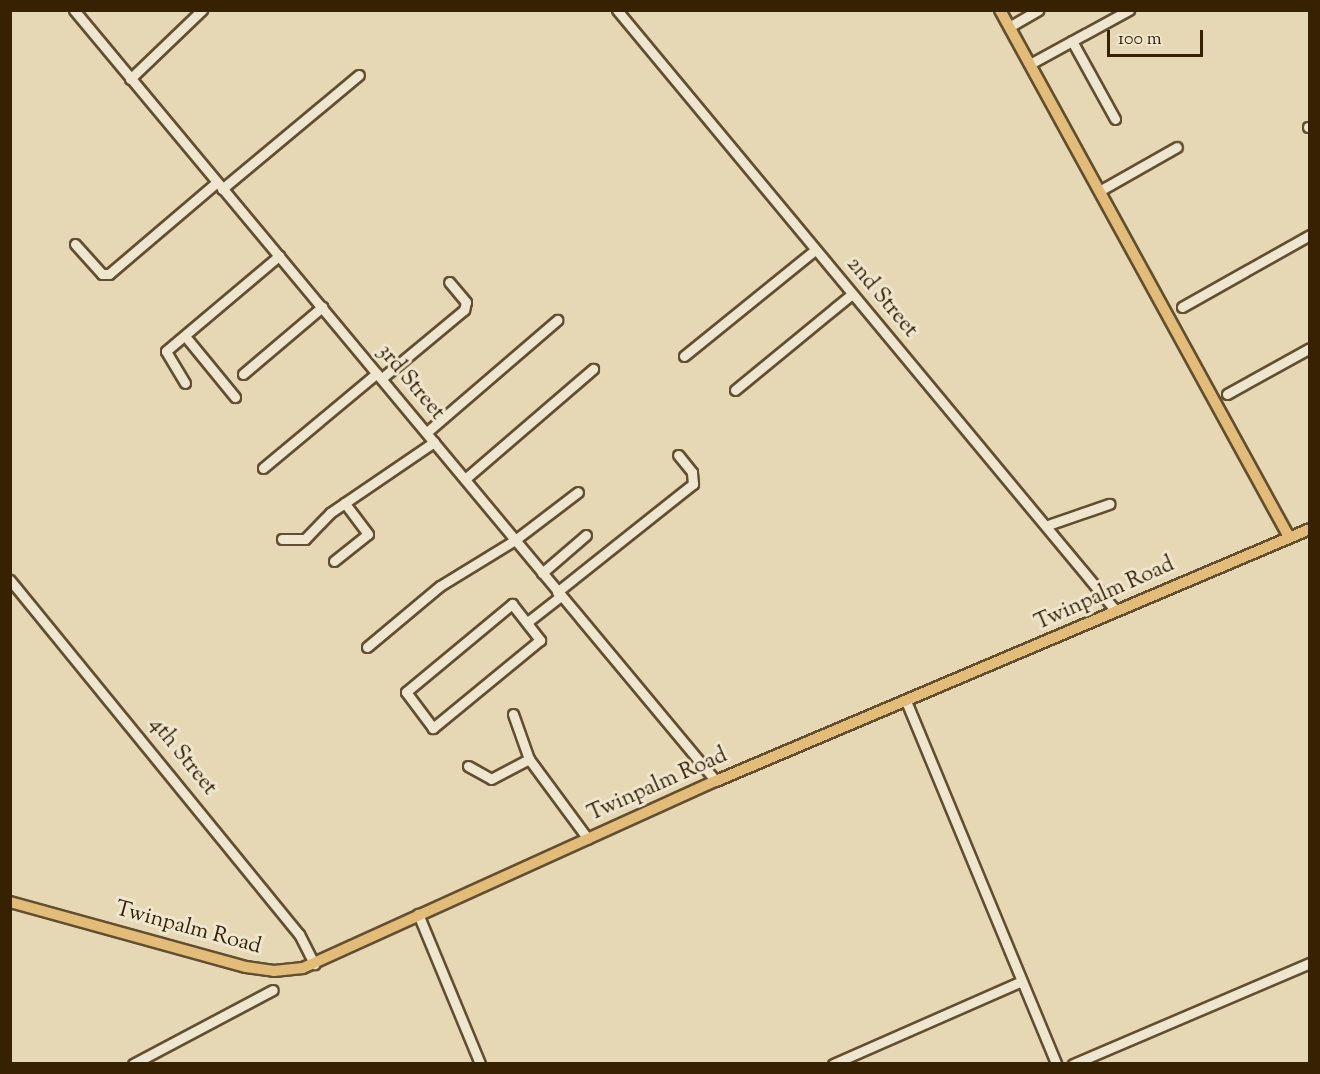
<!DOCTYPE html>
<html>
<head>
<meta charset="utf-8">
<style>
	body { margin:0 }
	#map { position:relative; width:1320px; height:1074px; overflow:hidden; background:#e6d8b5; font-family:"Sorts Mill Goudy",serif }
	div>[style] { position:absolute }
	.roads { filter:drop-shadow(2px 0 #624f30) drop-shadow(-2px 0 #624f30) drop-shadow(0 2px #624f30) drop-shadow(0 -2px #624f30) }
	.minor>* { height:9px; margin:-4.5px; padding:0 4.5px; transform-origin:4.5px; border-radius:4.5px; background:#efe6cf }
	.major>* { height:10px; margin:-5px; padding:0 5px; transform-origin:5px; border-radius:5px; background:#e3bc7a }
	span { translate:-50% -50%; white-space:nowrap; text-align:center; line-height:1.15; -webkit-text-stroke:6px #efe6cf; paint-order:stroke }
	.street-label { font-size:22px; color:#362103 }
	.frame { position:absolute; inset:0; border:12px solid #362103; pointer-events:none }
	.scale { position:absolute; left:1107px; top:30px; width:96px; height:27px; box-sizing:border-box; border:3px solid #362103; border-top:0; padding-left:8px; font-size:18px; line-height:21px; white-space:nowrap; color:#362103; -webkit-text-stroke:4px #efe6cf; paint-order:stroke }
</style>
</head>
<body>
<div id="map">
	<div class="roads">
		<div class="minor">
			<div style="left:74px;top:10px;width:1003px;rotate:50.22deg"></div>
			<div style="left:617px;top:10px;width:781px;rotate:50.3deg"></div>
			<div style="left:1009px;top:27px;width:34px;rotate:-30deg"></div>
			<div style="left:1072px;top:41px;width:89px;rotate:61.1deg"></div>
			<div style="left:1030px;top:64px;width:113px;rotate:-28.6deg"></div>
			<div style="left:130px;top:79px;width:100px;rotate:-43.8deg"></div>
			<div style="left:1308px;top:127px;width:2px"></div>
			<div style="left:222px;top:189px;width:178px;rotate:-39.8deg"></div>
			<div style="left:1101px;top:190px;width:87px;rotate:-29.5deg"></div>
			<div style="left:75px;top:244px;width:40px;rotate:48deg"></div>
			<div style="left:102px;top:274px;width:7px"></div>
			<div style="left:109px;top:274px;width:140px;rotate:-40.4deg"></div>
			<div style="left:1182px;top:307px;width:147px;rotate:-29.4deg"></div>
			<div style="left:185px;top:336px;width:79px;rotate:50.7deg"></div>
			<div style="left:684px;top:356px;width:169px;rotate:-39deg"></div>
			<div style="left:243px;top:374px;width:104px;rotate:-40.3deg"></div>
			<div style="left:382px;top:378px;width:107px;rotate:-39.7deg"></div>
			<div style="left:464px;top:310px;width:8px;rotate:-76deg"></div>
			<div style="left:466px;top:302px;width:26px;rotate:-130deg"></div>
			<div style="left:185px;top:383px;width:37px;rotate:-121deg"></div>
			<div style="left:166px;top:351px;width:148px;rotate:-40.1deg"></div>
			<div style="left:735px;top:390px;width:151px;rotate:-39.4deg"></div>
			<div style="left:1227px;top:394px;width:95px;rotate:-29deg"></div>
			<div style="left:427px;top:432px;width:172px;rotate:-40.7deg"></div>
			<div style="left:263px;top:468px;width:148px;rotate:-39.8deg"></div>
			<div style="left:465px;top:479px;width:169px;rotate:-40.7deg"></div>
			<div style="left:1048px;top:525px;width:65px;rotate:-19deg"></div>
			<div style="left:282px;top:539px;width:23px"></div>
			<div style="left:305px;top:539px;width:36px;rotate:-46deg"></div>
			<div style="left:330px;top:513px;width:126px;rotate:-34.3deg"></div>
			<div style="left:334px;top:561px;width:43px;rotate:-38.5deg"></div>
			<div style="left:368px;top:534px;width:39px;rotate:-127deg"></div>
			<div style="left:542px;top:573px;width:58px;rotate:-40.8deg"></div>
			<div style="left:10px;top:580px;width:457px;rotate:50.8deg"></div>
			<div style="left:299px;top:934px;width:34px;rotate:63deg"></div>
			<div style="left:557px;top:592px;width:174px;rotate:-38.5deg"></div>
			<div style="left:693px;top:484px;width:12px;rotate:-95deg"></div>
			<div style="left:692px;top:472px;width:22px;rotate:-129deg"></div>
			<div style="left:512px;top:604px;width:46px;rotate:52.1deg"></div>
			<div style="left:540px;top:640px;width:139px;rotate:140.6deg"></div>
			<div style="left:433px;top:728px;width:45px;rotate:-126.9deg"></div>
			<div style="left:406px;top:692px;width:138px;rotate:-39.7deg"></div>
			<div style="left:530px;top:620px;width:39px;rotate:-38deg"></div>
			<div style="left:367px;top:647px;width:95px;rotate:-39.9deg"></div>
			<div style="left:440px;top:586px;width:88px;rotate:-31.5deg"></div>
			<div style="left:515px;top:540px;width:79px;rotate:-37.3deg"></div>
			<div style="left:906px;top:701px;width:393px;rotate:67.5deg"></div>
			<div style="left:513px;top:714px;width:48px;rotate:70.4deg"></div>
			<div style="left:529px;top:759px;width:99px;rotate:53.6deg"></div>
			<div style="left:468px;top:766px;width:26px;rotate:29deg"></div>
			<div style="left:491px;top:779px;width:43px;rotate:-27.8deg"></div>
			<div style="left:418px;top:914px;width:162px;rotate:67.5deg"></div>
			<div style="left:133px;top:1064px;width:158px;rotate:-27.9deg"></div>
			<div style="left:833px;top:1064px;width:206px;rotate:-23.7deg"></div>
			<div style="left:1073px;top:1064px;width:258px;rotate:-23.1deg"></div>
		</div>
		<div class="major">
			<div style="left:1000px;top:10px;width:601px;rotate:61.26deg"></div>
			<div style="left:10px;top:902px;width:245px;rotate:15.4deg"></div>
			<div style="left:246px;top:967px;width:28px;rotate:8deg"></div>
			<div style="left:274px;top:971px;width:29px;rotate:-6deg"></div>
			<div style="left:303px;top:968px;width:453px;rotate:-24.4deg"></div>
			<div style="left:716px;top:781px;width:645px;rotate:-22.99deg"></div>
		</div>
	</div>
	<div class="street-label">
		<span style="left:881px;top:298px;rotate:50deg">2nd Street</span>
		<span style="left:410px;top:383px;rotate:50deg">3rd Street</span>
		<span style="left:1105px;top:595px;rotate:-24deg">Twinpalm Road</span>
		<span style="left:182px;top:757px;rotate:51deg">4th Street</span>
		<span style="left:658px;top:786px;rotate:-24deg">Twinpalm Road</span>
		<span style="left:188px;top:929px;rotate:15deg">Twinpalm Road</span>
	</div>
	<div class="frame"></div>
	<div class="scale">100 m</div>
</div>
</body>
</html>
